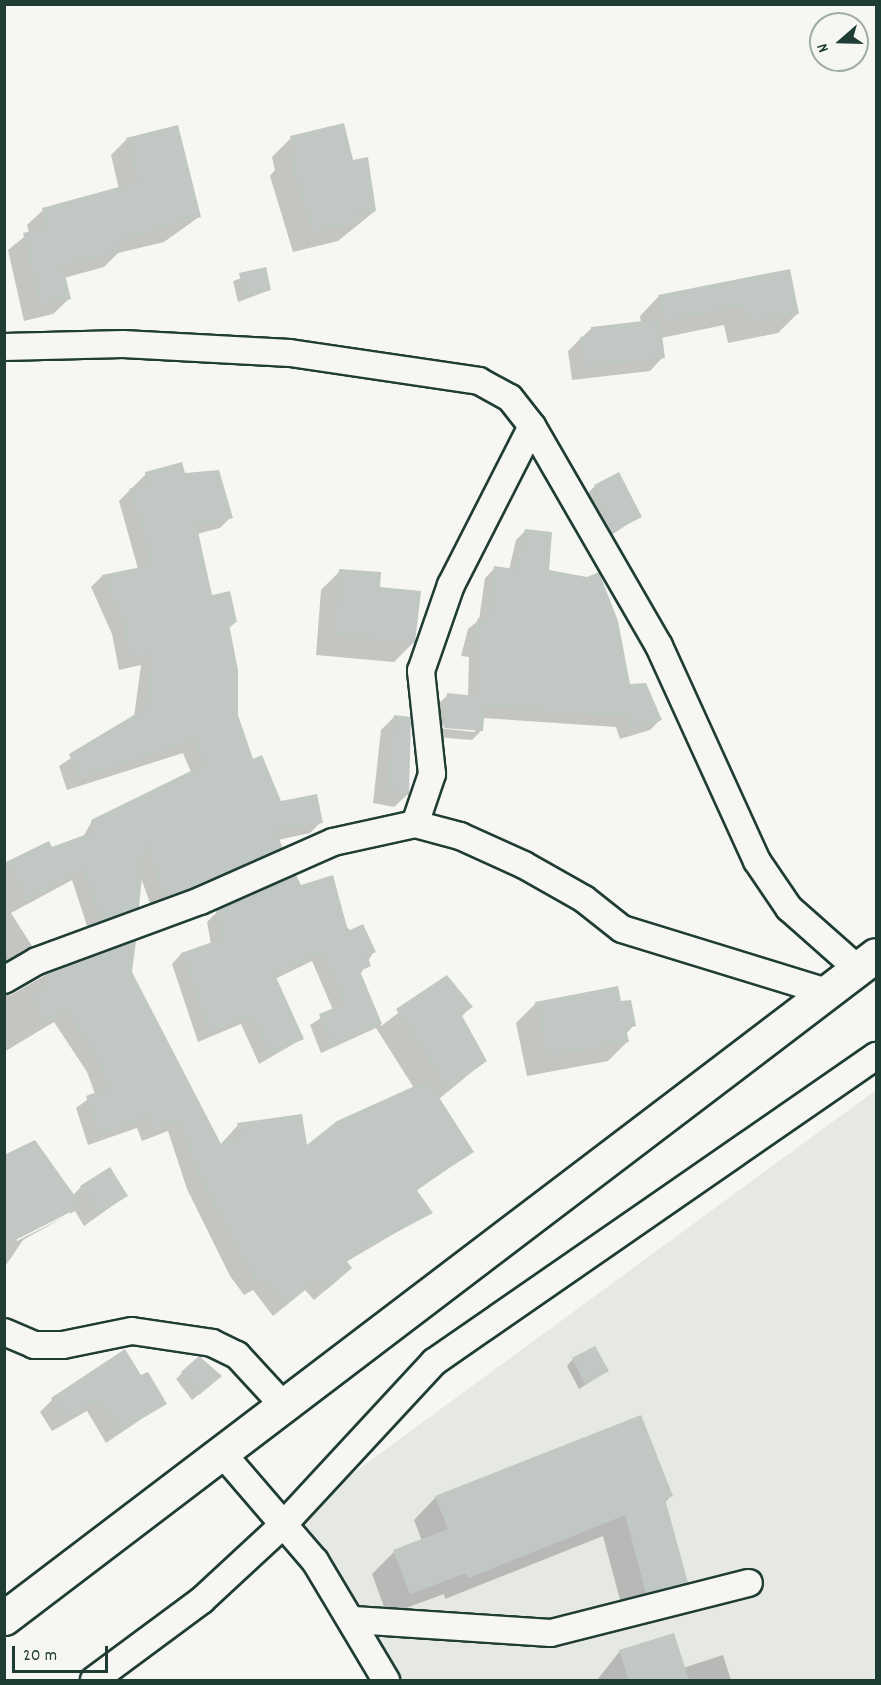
<!DOCTYPE html>
<html>
<head>
<meta charset="utf-8">
<style>
	body { margin:0 }
	#map { position:relative; width:881px; height:1685px; overflow:hidden; background:#f6f6f2; font-family:Dekko,sans-serif }
	div>[style] { position:absolute }
	.built>* { inset:0; background:#e6e8e4 }
	.shadow>* { inset:0; background:#0003 }
	.building>* { inset:0; background:#c1c8c3 }
	.roads { filter:drop-shadow(2px 0 #1f3d34) drop-shadow(-2px 0 #1f3d34) drop-shadow(0 2px #1f3d34) drop-shadow(0 -2px #1f3d34) }
	.minor>* { height:26px; margin:-13px; padding:0 13px; transform-origin:13px; border-radius:13px; background:#f6f6f2 }
	.secondary>* { height:33px; margin:-16.5px; padding:0 16.5px; transform-origin:16.5px; border-radius:16.5px; background:#f6f6f2 }
	span { translate:-50% -50%; white-space:nowrap; text-align:center; line-height:1.15; -webkit-text-stroke:6px #f6f6f2; paint-order:stroke }
	.frame { position:absolute; inset:0; border:6px solid #1f3d34; pointer-events:none }
	.north { position:absolute; left:809px; top:12px; width:60px; height:60px; box-sizing:border-box; background:#f6f6f2; border:2px solid #a0aca6; border-radius:50%; rotate:250deg; font-size:16px; font-weight:700; line-height:24px; text-align:center; color:#1f3d34 }
	.north::after { content:''; display:block; margin:auto; width:21px; height:27px; background:#1f3d34; clip-path:polygon(50% 0,100% 100%,50% 72%,0 100%) }
	.scale { position:absolute; left:12px; top:1646px; width:96px; height:27px; box-sizing:border-box; border:3px solid #1f3d34; border-top:0; padding-left:8px; font-size:18px; line-height:21px; white-space:nowrap; color:#1f3d34; -webkit-text-stroke:4px #f6f6f2; paint-order:stroke }
</style>
</head>
<body>
<div id="map">
	<div class="built">
		<div style="clip-path:polygon(876px 1090px,876px 1680px,375px 1680px,284px 1524px)"></div>
	</div>
	<div class="shadow">
		<div style="clip-path:polygon(291px 138px,352px 161px,375px 211px,338px 241px,293px 252px,270px 176px,275px 170px,272px 157px)"></div>
		<div style="clip-path:polygon(127px 139px,199px 217px,164px 242px,118px 253px,104px 267px,64px 278px,69px 299px,53px 314px,24px 321px,8px 250px,29px 233px,27px 225px,43px 210px,119px 189px,111px 155px)"></div>
		<div style="clip-path:polygon(265px 269px,270px 290px,238px 302px,233px 281px)"></div>
		<div style="clip-path:polygon(659px 296px,798px 313px,778px 333px,728px 343px,724px 325px,661px 338px,663px 357px,650px 371px,572px 380px,568px 351px,581px 338px,591px 329px,641px 323px,640px 316px)"></div>
		<div style="clip-path:polygon(146px 474px,184px 475px,231px 517px,220px 528px,197px 534px,211px 597px,236px 622px,228px 629px,237px 715px,252px 761px,280px 802px,321px 822px,310px 833px,278px 840px,281px 847px,270px 858px,152px 909px,140px 875px,137px 907px,126px 918px,89px 932px,72px 880px,11px 913px,32px 946px,4px 966px,4px 863px,48px 843px,51px 849px,83px 837px,92px 821px,191px 772px,183px 753px,67px 790px,59px 766px,134px 717px,141px 665px,119px 670px,112px 634px,91px 587px,102px 576px,138px 569px,119px 501px)"></div>
		<div style="clip-path:polygon(595px 486px,640px 516px,598px 544px,582px 499px)"></div>
		<div style="clip-path:polygon(evenodd,526px 530px,548px 572px,587px 578px,629px 685px,660px 720px,650px 730px,620px 739px,616px 727px,483px 718px,482px 730px,472px 740px,435px 737px,437px 705px,448px 695px,468px 697px,469px 657px,461px 656px,468px 629px,479px 620px,485px 578px,495px 568px,509px 570px,516px 540px,526px 530px,437px 725px,475px 729px,475px 732px,437px 728px,437px 725px)"></div>
		<div style="clip-path:polygon(340px 571px,378px 589px,413px 643px,394px 662px,316px 655px,321px 590px)"></div>
		<div style="clip-path:polygon(394px 717px,408px 794px,394px 807px,373px 803px,381px 730px)"></div>
		<div style="clip-path:polygon(300px 886px,374px 951px,360px 975px,381px 1026px,446px 977px,471px 1007px,461px 1017px,485px 1061px,439px 1099px,472px 1152px,416px 1191px,431px 1212px,346px 1262px,339px 1279px,314px 1300px,305px 1290px,273px 1316px,253px 1290px,244px 1295px,230px 1276px,187px 1189px,168px 1131px,142px 1141px,137px 1128px,88px 1145px,76px 1108px,95px 1094px,87px 1072px,54px 1022px,4px 1052px,4px 993px,11px 995px,44px 976px,134px 943px,131px 973px,220px 1145px,238px 1125px,306px 1148px,414px 1088px,376px 1028px,321px 1053px,310px 1025px,333px 1010px,312px 961px,275px 979px,302px 1039px,259px 1064px,241px 1024px,198px 1042px,172px 964px,181px 954px,211px 944px,207px 922px,217px 912px)"></div>
		<div style="clip-path:polygon(536px 1003px,620px 1003px,634px 1025px,626px 1034px,627px 1042px,608px 1061px,527px 1076px,516px 1023px)"></div>
		<div style="clip-path:polygon(evenodd,4px 1157px,72px 1196px,81px 1187px,126px 1196px,84px 1226px,75px 1211px,23px 1240px,4px 1268px,4px 1157px,70px 1211px,70px 1214px,17px 1241px,16px 1239px,70px 1211px)"></div>
		<div style="clip-path:polygon(573px 1359px,607px 1371px,579px 1389px,567px 1366px)"></div>
		<div style="clip-path:polygon(182px 1373px,214px 1382px,192px 1400px,176px 1379px)"></div>
		<div style="clip-path:polygon(141px 1377px,165px 1403px,106px 1443px,87px 1411px,52px 1431px,40px 1412px,52px 1400px)"></div>
		<div style="clip-path:polygon(671px 1496px,664px 1503px,687px 1582px,664px 1605px,624px 1615px,603px 1536px,445px 1599px,444px 1594px,387px 1615px,372px 1574px,394px 1552px,422px 1541px,414px 1520px,436px 1497px)"></div>
		<div style="clip-path:polygon(620px 1651px,683px 1668px,723px 1655px,731px 1680px,597px 1680px)"></div>
	</div>
	<div class="building">
		<div style="clip-path:polygon(344px 123px,353px 160px,368px 157px,376px 211px,358px 216px,359px 222px,312px 234px,288px 155px,295px 153px,290px 136px)"></div>
		<div style="clip-path:polygon(178px 125px,201px 217px,119px 242px,122px 252px,63px 267px,71px 299px,39px 306px,23px 233px,47px 227px,42px 208px,137px 182px,126px 138px)"></div>
		<div style="clip-path:polygon(266px 267px,271px 290px,244px 297px,239px 273px)"></div>
		<div style="clip-path:polygon(790px 269px,799px 314px,747px 324px,743px 307px,664px 322px,658px 295px)"></div>
		<div style="clip-path:polygon(660px 319px,665px 358px,584px 368px,580px 337px,591px 335px,591px 327px)"></div>
		<div style="clip-path:polygon(182px 462px,185px 473px,219px 470px,233px 518px,197px 527px,212px 595px,230px 591px,237px 622px,229px 624px,238px 670px,238px 715px,253px 759px,262px 755px,281px 801px,317px 794px,323px 823px,276px 832px,283px 848px,163px 899px,145px 845px,139px 908px,100px 922px,83px 870px,27px 901px,6px 862px,49px 841px,52px 847px,95px 831px,91px 820px,203px 765px,194px 742px,78px 780px,69px 754px,144px 709px,152px 655px,130px 659px,122px 623px,102px 575px,151px 565px,129px 489px,148px 483px,145px 472px)"></div>
		<div style="clip-path:polygon(619px 472px,642px 517px,612px 532px,594px 496px,599px 494px,594px 485px)"></div>
		<div style="clip-path:polygon(525px 529px,552px 532px,549px 570px,587px 577px,599px 572px,618px 621px,630px 684px,646px 683px,662px 720px,630px 730px,626px 717px,485px 708px,483px 731px,444px 728px,447px 693px,478px 696px,479px 648px,471px 646px,478px 618px,487px 620px,494px 566px,516px 569px)"></div>
		<div style="clip-path:polygon(339px 569px,381px 572px,380px 587px,421px 591px,415px 643px,334px 637px)"></div>
		<div style="clip-path:polygon(394px 715px,411px 717px,409px 795px,386px 790px)"></div>
		<div style="clip-path:polygon(296px 875px,301px 885px,333px 875px,348px 931px,363px 924px,376px 952px,367px 956px,371px 966px,360px 971px,382px 1024px,331px 1045px,319px 1014px,344px 1004px,322px 953px,275px 975px,304px 1039px,269px 1055px,251px 1016px,208px 1034px,181px 953px,221px 939px,216px 910px)"></div>
		<div style="clip-path:polygon(136px 941px,132px 972px,221px 1144px,241px 1135px,237px 1123px,302px 1114px,307px 1145px,337px 1121px,428px 1080px,474px 1152px,416px 1189px,433px 1213px,345px 1259px,352px 1268px,326px 1290px,317px 1280px,285px 1306px,265px 1280px,256px 1284px,198px 1177px,179px 1121px,153px 1131px,148px 1118px,99px 1135px,86px 1096px,107px 1088px,97px 1061px,66px 1012px,45px 1024px,29px 995px,48px 984px,44px 974px)"></div>
		<div style="clip-path:polygon(447px 975px,473px 1007px,461px 1014px,487px 1061px,446px 1090px,396px 1009px)"></div>
		<div style="clip-path:polygon(618px 986px,621px 1001px,631px 1000px,636px 1026px,626px 1028px,629px 1042px,546px 1058px,535px 1002px)"></div>
		<div style="clip-path:polygon(35px 1140px,82px 1206px,4px 1246px,4px 1155px)"></div>
		<div style="clip-path:polygon(110px 1167px,128px 1196px,98px 1214px,80px 1186px)"></div>
		<div style="clip-path:polygon(595px 1346px,609px 1371px,585px 1384px,572px 1358px)"></div>
		<div style="clip-path:polygon(125px 1349px,141px 1375px,148px 1372px,167px 1404px,119px 1432px,99px 1400px,64px 1420px,51px 1398px)"></div>
		<div style="clip-path:polygon(199px 1356px,222px 1376px,199px 1395px,181px 1372px)"></div>
		<div style="clip-path:polygon(641px 1415px,673px 1496px,665px 1499px,688px 1583px,646px 1593px,625px 1515px,468px 1578px,466px 1573px,410px 1594px,393px 1550px,448px 1529px,435px 1496px)"></div>
		<div style="clip-path:polygon(674px 1633px,689px 1680px,629px 1680px,619px 1650px)"></div>
	</div>
	<div class="roads">
		<div class="minor">
			<div style="left:4px;top:347px;width:119px;rotate:-1.4deg"></div>
			<div style="left:123px;top:344px;width:167px;rotate:3.1deg"></div>
			<div style="left:290px;top:353px;width:191px;rotate:8.4deg"></div>
			<div style="left:479px;top:381px;width:35px;rotate:29deg"></div>
			<div style="left:510px;top:398px;width:36px;rotate:52deg"></div>
			<div style="left:532px;top:426px;width:254px;rotate:60deg"></div>
			<div style="left:659px;top:646px;width:236px;rotate:65.5deg"></div>
			<div style="left:757px;top:861px;width:57px;rotate:55.8deg"></div>
			<div style="left:789px;top:908px;width:92px;rotate:41.5deg"></div>
			<div style="left:415px;top:824px;width:53px;rotate:-71.2deg"></div>
			<div style="left:432px;top:774px;width:104px;rotate:-96.1deg"></div>
			<div style="left:421px;top:671px;width:91px;rotate:-70.8deg"></div>
			<div style="left:451px;top:585px;width:178px;rotate:-63deg"></div>
			<div style="left:4px;top:980px;width:38px;rotate:-30deg"></div>
			<div style="left:37px;top:961px;width:174px;rotate:-20.2deg"></div>
			<div style="left:200px;top:901px;width:145px;rotate:-23.9deg"></div>
			<div style="left:333px;top:842px;width:84px;rotate:-12.4deg"></div>
			<div style="left:415px;top:824px;width:47px;rotate:14.9deg"></div>
			<div style="left:460px;top:836px;width:70px;rotate:24.4deg"></div>
			<div style="left:524px;top:865px;width:69px;rotate:29.5deg"></div>
			<div style="left:584px;top:899px;width:48px;rotate:38.3deg"></div>
			<div style="left:622px;top:929px;width:214px;rotate:17.1deg"></div>
			<div style="left:4px;top:1332px;width:33px;rotate:23deg"></div>
			<div style="left:34px;top:1345px;width:29px"></div>
			<div style="left:63px;top:1345px;width:70px;rotate:-11.5deg"></div>
			<div style="left:132px;top:1331px;width:81px;rotate:8.5deg"></div>
			<div style="left:212px;top:1343px;width:28px;rotate:26deg"></div>
			<div style="left:237px;top:1355px;width:69px;rotate:47.3deg"></div>
			<div style="left:222px;top:1453px;width:143px;rotate:49.3deg"></div>
			<div style="left:315px;top:1561px;width:139px;rotate:59.2deg"></div>
			<div style="left:354px;top:1620px;width:197px;rotate:3.8deg"></div>
			<div style="left:551px;top:1633px;width:204px;rotate:-14.2deg"></div>
			<div style="left:94px;top:1680px;width:134px;rotate:-36.5deg"></div>
			<div style="left:202px;top:1600px;width:112px;rotate:-42.8deg"></div>
			<div style="left:284px;top:1524px;width:221px;rotate:-47.2deg"></div>
			<div style="left:434px;top:1362px;width:538px;rotate:-34.7deg"></div>
		</div>
		<div class="secondary">
			<div style="left:4px;top:1618px;width:1095px;rotate:-37.25deg"></div>
		</div>
	</div>
	<div class="frame"></div>
	<div class="north">N</div>
	<div class="scale">20 m</div>
</div>
</body>
</html>
